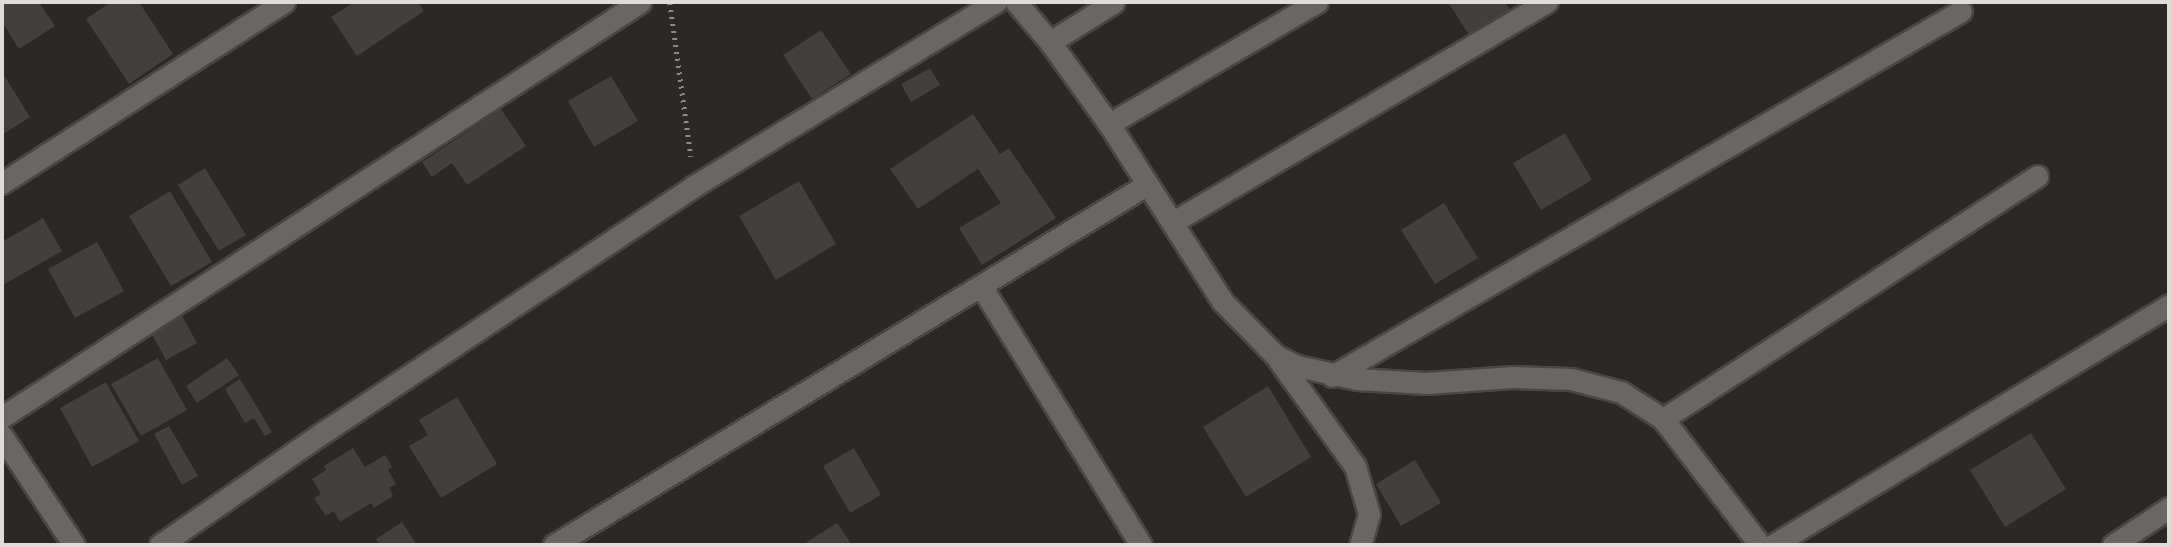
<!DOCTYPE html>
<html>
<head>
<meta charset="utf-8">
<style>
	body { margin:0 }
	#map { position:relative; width:2171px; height:547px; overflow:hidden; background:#2c2827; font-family:"DejaVu Sans",sans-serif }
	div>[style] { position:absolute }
	.building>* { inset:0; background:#423f3d }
	.path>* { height:4.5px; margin-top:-2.25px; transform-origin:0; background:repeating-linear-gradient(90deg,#8c8988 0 2px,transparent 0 7px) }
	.roads { filter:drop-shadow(2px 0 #494645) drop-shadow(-2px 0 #494645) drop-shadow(0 2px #494645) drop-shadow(0 -2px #494645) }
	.street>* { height:21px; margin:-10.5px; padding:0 10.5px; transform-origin:10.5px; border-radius:10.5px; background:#6a6665 }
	span { translate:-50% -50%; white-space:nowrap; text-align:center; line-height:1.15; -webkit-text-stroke:5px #221f1d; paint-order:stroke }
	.frame { position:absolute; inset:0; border:4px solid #dfdddc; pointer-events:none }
</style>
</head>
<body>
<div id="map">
	<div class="building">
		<div style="clip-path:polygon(2px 2px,39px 2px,55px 26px,19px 49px,2px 22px)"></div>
		<div style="clip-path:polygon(111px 2px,139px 2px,173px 54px,129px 84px,86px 19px)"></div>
		<div style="clip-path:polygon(354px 2px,418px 2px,424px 11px,357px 56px,331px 17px)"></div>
		<div style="clip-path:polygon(1448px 2px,1505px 2px,1511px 12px,1471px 38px)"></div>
		<div style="clip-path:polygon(821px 30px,851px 74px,812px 99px,783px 55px)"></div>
		<div style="clip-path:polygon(930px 68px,940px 85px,911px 102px,901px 84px)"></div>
		<div style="clip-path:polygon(2px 72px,30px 117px,2px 135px)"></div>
		<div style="clip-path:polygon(611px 76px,638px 121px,594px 147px,568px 101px)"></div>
		<div style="clip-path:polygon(501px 109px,526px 146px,467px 185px,452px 163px,432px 177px,422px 162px)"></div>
		<div style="clip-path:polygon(973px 114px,1000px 154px,1009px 148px,1056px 218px,982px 265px,959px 228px,1001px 203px,978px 169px,918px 209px,890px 169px)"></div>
		<div style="clip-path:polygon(1565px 133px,1592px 180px,1541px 210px,1513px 163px)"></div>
		<div style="clip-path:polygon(205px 168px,246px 235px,219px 251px,178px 185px)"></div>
		<div style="clip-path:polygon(799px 181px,836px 244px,776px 280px,739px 216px)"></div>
		<div style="clip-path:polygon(170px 191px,212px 262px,171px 286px,129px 216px)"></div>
		<div style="clip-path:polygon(1444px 203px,1478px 258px,1435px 284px,1401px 230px)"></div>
		<div style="clip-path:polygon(43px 218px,62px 251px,3px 285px,2px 242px)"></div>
		<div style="clip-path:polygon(97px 242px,124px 291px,75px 318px,48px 269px)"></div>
		<div style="clip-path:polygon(182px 316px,197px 343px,166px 360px,151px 333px)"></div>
		<div style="clip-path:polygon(158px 358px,187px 410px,141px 436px,111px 384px)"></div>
		<div style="clip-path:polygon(227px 358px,239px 375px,197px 403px,186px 386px)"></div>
		<div style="clip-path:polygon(240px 379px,272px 432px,265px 436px,254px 418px,245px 423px,225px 389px)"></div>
		<div style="clip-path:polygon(106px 382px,139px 441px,92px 467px,60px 408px)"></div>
		<div style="clip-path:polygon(1268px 386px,1311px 457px,1246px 497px,1203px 427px)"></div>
		<div style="clip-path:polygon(457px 397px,497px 464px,441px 498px,409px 446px,428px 435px,419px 420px)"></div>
		<div style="clip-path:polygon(169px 426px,198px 476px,182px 485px,154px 434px)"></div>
		<div style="clip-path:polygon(2031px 433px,2066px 489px,2005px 527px,1970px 470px)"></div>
		<div style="clip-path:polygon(353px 448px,365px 467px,385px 455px,392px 467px,388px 470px,396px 484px,389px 488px,393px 496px,374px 508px,371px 503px,340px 522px,334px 511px,326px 516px,314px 498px,321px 494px,312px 479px,326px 470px,324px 466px)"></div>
		<div style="clip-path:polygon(854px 448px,881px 495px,850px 513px,823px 466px)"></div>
		<div style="clip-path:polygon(1415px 460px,1441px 503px,1401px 526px,1376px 484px)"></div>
		<div style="clip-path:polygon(402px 522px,417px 545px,380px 545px,376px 539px)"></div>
		<div style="clip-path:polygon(837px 523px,852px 545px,802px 545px)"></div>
	</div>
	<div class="path">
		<div style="left:670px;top:3px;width:155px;rotate:82.2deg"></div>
	</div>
	<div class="roads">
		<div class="street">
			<div style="left:1016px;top:2px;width:52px;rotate:49.6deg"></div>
			<div style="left:1050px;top:42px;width:101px;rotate:54.3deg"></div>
			<div style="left:1109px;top:124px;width:210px;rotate:57.4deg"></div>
			<div style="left:1222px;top:301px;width:76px;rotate:45.5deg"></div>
			<div style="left:1275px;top:355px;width:25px;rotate:27deg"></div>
			<div style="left:1297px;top:366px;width:61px;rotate:12.2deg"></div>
			<div style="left:1357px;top:379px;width:69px;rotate:3.3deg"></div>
			<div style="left:1426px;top:383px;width:87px;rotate:-3.9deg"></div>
			<div style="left:1513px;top:377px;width:58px;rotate:2deg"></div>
			<div style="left:1571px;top:379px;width:52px;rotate:14.6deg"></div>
			<div style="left:1621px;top:392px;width:50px;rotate:32.7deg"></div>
			<div style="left:1663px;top:419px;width:159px;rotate:52.4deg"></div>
			<div style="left:1050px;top:42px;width:75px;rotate:-32deg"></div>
			<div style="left:1109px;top:124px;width:241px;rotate:-30.4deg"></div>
			<div style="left:2px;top:183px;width:335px;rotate:-32.7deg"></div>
			<div style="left:1173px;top:222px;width:434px;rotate:-30.5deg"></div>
			<div style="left:981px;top:286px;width:304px;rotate:58.3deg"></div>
			<div style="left:1278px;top:359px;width:132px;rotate:54.3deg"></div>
			<div style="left:1355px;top:466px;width:50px;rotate:73.7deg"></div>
			<div style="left:1369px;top:514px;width:32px;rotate:106deg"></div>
			<div style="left:1332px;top:376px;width:727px;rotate:-30.13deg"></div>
			<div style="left:2px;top:417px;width:761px;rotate:-33.04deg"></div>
			<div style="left:1663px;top:419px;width:446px;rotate:-33deg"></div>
			<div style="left:2px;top:436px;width:131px;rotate:56.6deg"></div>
			<div style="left:160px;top:545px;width:203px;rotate:-34.6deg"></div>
			<div style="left:327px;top:430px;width:441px;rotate:-33.6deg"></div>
			<div style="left:694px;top:186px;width:354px;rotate:-31.4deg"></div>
			<div style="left:554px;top:545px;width:693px;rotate:-31.3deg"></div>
			<div style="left:1773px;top:545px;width:463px;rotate:-31.2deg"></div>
			<div style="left:2113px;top:545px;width:67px;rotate:-33.5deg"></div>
		</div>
	</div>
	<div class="frame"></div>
</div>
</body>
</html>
